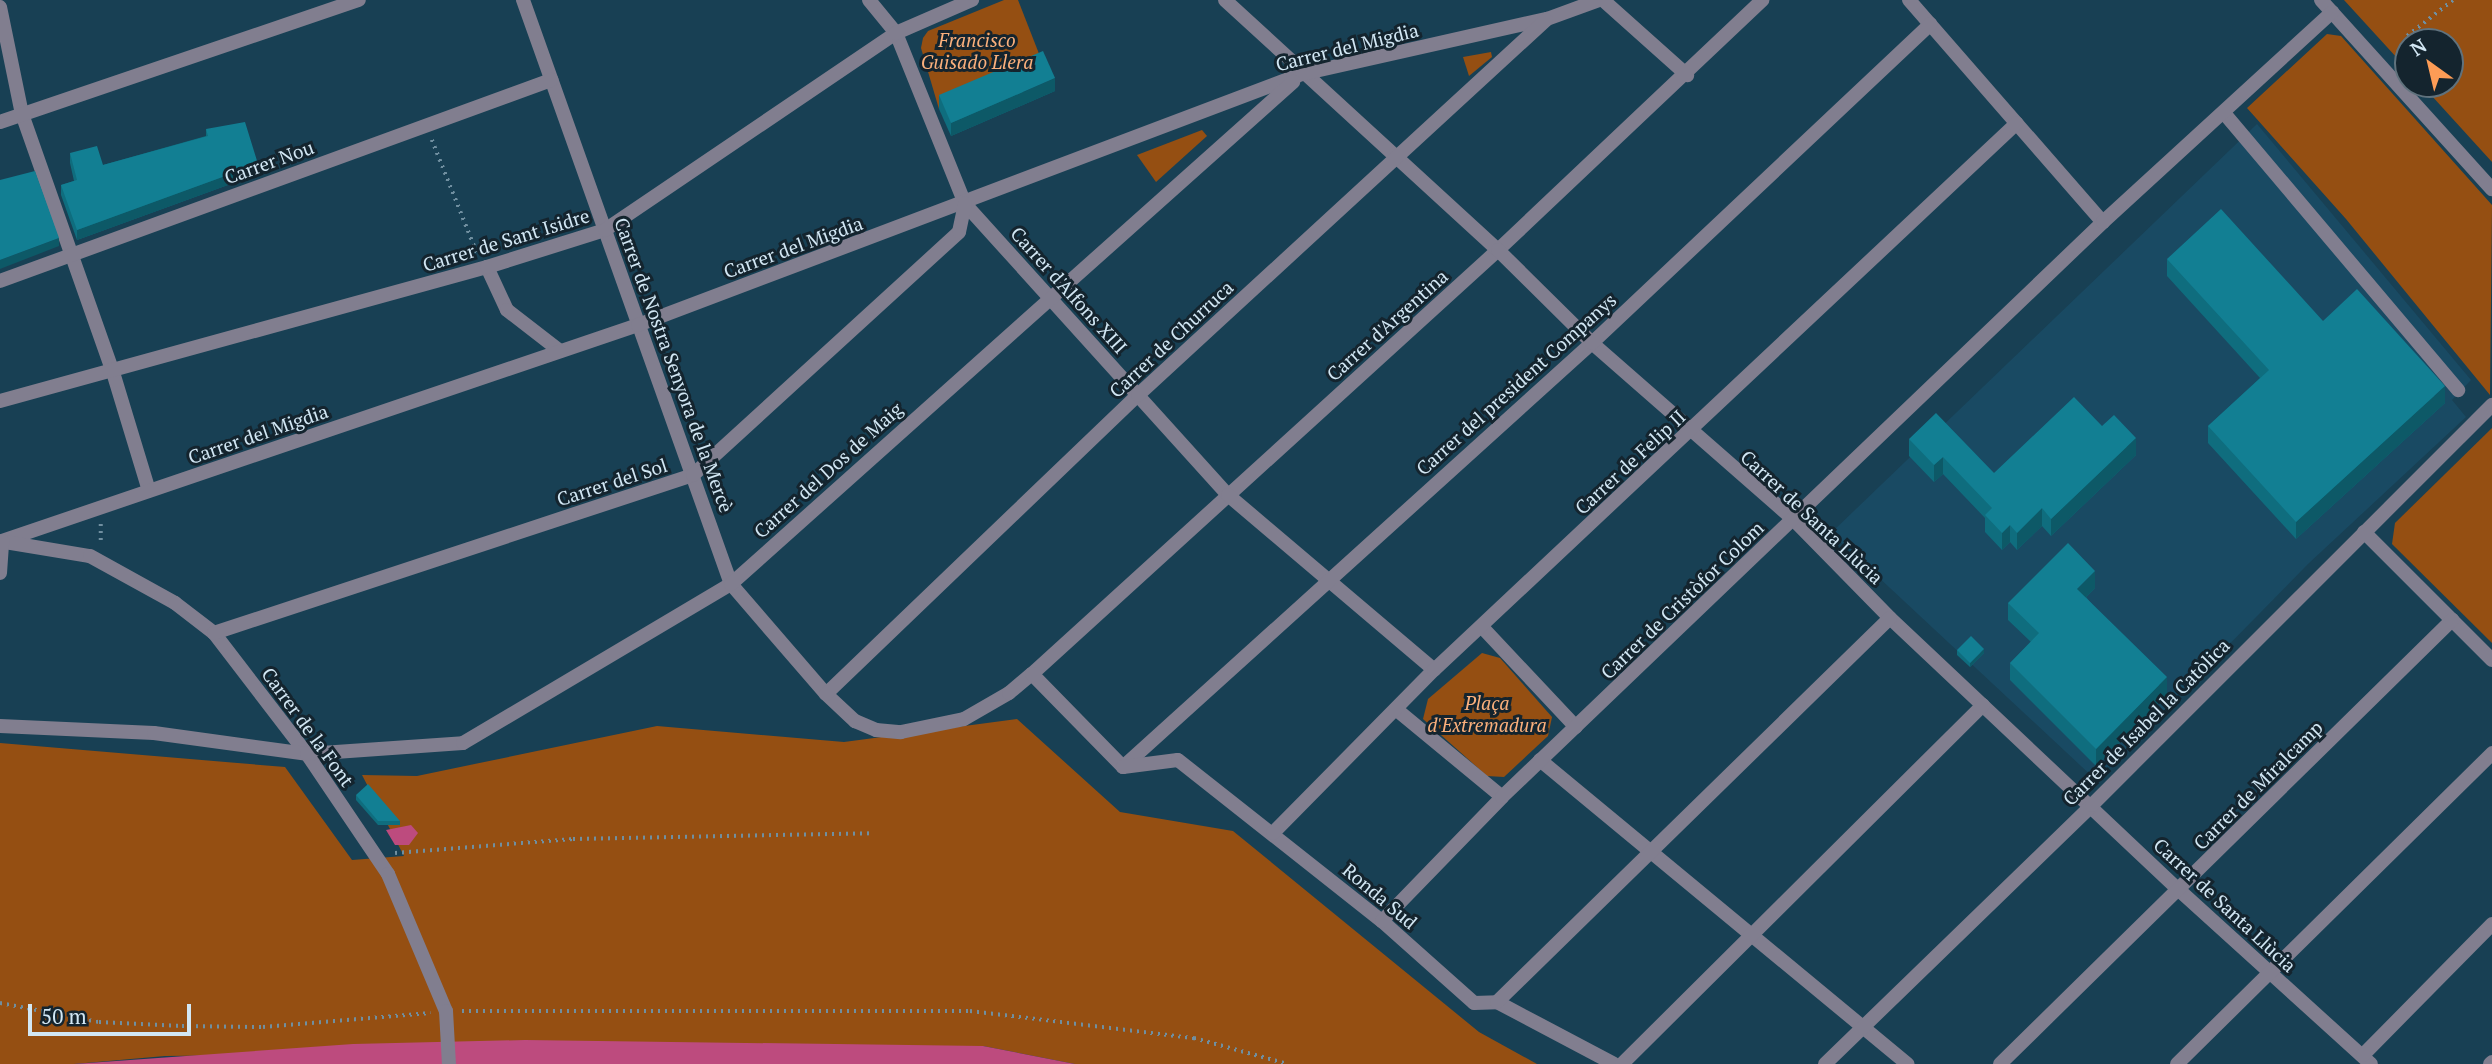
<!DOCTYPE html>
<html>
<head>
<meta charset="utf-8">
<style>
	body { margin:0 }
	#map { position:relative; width:2492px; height:1064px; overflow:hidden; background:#184054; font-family:"PT Serif",serif }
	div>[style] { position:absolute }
	.built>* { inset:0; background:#194a63 }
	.green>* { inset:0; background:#954f12 }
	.water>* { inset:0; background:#bd4b7e }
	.path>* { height:3.5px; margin-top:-1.75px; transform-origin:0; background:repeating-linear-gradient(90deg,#708fa0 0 2px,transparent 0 7px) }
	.street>* { height:14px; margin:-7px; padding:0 7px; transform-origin:7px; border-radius:7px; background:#817e8f }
	.wall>* { inset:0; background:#0f6d7e }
	.shaded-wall>* { inset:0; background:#0d5967 }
	.building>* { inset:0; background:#127f93 }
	span { translate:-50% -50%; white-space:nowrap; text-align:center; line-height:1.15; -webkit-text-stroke:6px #14242e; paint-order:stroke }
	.park-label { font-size:19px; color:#fbb07c; font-style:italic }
	.street-label { font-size:19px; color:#d2e7f4 }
	.north { position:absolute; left:2394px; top:28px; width:70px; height:70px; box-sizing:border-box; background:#14242e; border:2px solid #60727d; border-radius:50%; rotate:326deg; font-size:19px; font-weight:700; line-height:28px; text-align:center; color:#d2e7f4 }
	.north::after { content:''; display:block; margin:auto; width:24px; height:32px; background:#fd9c56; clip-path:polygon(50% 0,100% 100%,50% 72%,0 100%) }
	.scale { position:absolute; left:28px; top:1004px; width:163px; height:32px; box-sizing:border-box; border:4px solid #d2e7f4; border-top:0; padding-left:9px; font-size:21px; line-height:24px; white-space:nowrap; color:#d2e7f4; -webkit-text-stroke:5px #14242e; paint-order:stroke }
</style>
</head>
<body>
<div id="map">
	<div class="built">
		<div style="clip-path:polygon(2257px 124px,2471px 380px,2452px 400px,2466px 417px,2308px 564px,2096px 780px,1831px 533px)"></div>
	</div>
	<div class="green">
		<div style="clip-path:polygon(1004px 0,1018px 0,1043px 64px,939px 109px,921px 48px,923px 38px,928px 31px)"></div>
		<div style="clip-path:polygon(2344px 0,2492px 0,2492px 162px,2421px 84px,2450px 84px,2450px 42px,2408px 42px,2408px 70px)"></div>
		<div style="clip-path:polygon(2327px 34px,2341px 36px,2492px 205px,2490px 395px,2346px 219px,2247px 108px)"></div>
		<div style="clip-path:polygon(1491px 52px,1492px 57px,1469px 76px,1463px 57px)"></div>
		<div style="clip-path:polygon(1202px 130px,1207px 136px,1156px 182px,1137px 155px)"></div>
		<div style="clip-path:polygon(2492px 428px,2492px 643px,2392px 544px,2395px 523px)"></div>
		<div style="clip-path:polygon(1482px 653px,1500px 658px,1552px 717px,1548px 736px,1504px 777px,1487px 776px,1423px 719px,1428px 699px)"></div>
		<div style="clip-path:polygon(1017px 719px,1120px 812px,1233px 831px,1479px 1032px,1537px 1064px,1075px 1064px,983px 1046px,165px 1056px,74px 1064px,0 1064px,0 743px,285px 767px,352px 860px,404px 856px,362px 775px,417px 776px,657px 726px,844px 742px)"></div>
	</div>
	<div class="water">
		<div style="clip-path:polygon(411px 825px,418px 833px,409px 845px,395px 845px,386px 830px)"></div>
		<div style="clip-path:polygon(525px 1040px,983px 1046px,1075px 1064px,74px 1064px,353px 1044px)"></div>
	</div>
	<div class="path">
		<div style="left:2402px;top:62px;width:26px;rotate:-79deg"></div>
		<div style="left:2407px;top:36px;width:58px;rotate:-38deg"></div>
		<div style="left:432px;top:140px;width:122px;rotate:68.3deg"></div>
		<div style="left:101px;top:524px;width:20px;rotate:90deg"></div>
		<div style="left:395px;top:853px;width:179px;rotate:-4.5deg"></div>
		<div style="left:573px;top:839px;width:301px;rotate:-1.1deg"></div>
		<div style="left:0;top:1003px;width:101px;rotate:10.9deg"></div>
		<div style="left:99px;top:1022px;width:83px;rotate:2.8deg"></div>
		<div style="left:182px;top:1026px;width:81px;rotate:0.7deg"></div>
		<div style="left:263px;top:1027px;width:168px;rotate:-4.8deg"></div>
		<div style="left:462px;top:1011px;width:508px"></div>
		<div style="left:970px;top:1011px;width:226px;rotate:6.9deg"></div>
		<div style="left:1194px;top:1038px;width:98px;rotate:15.5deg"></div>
	</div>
	<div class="street">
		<div style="left:523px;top:0;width:620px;rotate:70.4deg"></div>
		<div style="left:731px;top:584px;width:145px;rotate:49.2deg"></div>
		<div style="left:826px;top:694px;width:40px;rotate:43deg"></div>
		<div style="left:855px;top:721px;width:23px;rotate:23deg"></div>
		<div style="left:876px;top:730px;width:25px;rotate:5deg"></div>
		<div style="left:901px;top:732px;width:64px;rotate:-11.7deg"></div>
		<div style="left:964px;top:719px;width:52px;rotate:-30deg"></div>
		<div style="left:1009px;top:693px;width:30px;rotate:-40deg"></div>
		<div style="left:1032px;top:674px;width:630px;rotate:-42.3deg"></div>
		<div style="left:1498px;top:250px;width:364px;rotate:-43.4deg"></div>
		<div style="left:869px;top:0;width:43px;rotate:50.7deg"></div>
		<div style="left:896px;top:33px;width:184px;rotate:68deg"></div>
		<div style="left:965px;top:204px;width:392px;rotate:47.9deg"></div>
		<div style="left:1228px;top:495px;width:270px;rotate:40.3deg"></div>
		<div style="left:1225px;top:0;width:370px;rotate:42.5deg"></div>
		<div style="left:1498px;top:250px;width:132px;rotate:44.7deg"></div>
		<div style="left:1592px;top:343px;width:269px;rotate:41.2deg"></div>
		<div style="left:1794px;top:520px;width:137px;rotate:45.6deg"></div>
		<div style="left:1890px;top:618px;width:397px;rotate:43.3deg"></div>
		<div style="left:2179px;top:890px;width:259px;rotate:42.2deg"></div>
		<div style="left:1603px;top:0;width:113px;rotate:41.8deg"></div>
		<div style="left:1909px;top:0;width:295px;rotate:48.9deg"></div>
		<div style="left:2321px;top:0;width:255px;rotate:47.9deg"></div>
		<div style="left:0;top:7px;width:109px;rotate:78.4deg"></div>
		<div style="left:22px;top:114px;width:270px;rotate:70.6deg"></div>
		<div style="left:112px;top:369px;width:127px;rotate:73.1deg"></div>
		<div style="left:2224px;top:113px;width:363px;rotate:49.8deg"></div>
		<div style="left:0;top:122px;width:379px;rotate:-18.8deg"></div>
		<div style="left:487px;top:267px;width:47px;rotate:65.1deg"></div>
		<div style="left:507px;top:310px;width:67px;rotate:37.7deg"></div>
		<div style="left:0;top:281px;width:587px;rotate:-20.04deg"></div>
		<div style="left:0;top:401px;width:505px;rotate:-15.38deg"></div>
		<div style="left:487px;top:267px;width:124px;rotate:-17.4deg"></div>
		<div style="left:605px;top:230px;width:351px;rotate:-34.1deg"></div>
		<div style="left:896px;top:33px;width:83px;rotate:-23.5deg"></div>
		<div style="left:2364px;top:532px;width:181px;rotate:45deg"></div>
		<div style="left:2px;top:541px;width:672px;rotate:-18.76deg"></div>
		<div style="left:638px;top:325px;width:710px;rotate:-20.71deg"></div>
		<div style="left:1302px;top:74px;width:251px;rotate:-12.7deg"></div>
		<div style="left:1547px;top:19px;width:55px;rotate:-20.1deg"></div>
		<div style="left:5px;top:542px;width:86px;rotate:9.4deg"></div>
		<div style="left:90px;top:556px;width:97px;rotate:28.9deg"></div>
		<div style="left:175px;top:603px;width:49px;rotate:37.6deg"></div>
		<div style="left:214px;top:633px;width:153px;rotate:52.5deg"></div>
		<div style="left:307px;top:754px;width:145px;rotate:56deg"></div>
		<div style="left:388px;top:874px;width:149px;rotate:67.1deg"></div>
		<div style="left:446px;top:1011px;width:53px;rotate:86.8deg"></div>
		<div style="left:0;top:573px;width:32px;rotate:-86deg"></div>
		<div style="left:1482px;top:627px;width:137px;rotate:46.8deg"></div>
		<div style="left:214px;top:633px;width:504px;rotate:-18.26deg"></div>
		<div style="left:693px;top:475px;width:360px;rotate:-42.4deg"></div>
		<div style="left:959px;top:232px;width:29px;rotate:-78deg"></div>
		<div style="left:1032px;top:674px;width:130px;rotate:45.6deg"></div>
		<div style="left:826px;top:694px;width:432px;rotate:-43.8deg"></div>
		<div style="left:1138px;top:395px;width:554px;rotate:-42.59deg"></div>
		<div style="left:1397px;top:710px;width:136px;rotate:39.6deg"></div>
		<div style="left:0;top:726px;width:154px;rotate:2.6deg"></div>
		<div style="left:154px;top:733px;width:154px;rotate:7.8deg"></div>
		<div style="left:307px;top:754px;width:156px;rotate:-4deg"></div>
		<div style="left:463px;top:743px;width:312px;rotate:-30.7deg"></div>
		<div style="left:731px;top:584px;width:754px;rotate:-41.77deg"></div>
		<div style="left:1540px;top:760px;width:477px;rotate:39.6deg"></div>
		<div style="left:1123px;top:767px;width:632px;rotate:-42.12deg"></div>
		<div style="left:1592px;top:343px;width:465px;rotate:-43.3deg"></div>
		<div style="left:1123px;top:767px;width:55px;rotate:-7.3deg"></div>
		<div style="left:1178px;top:760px;width:260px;rotate:38.3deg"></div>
		<div style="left:1382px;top:921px;width:123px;rotate:41.7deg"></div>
		<div style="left:1474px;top:1003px;width:23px;rotate:-2deg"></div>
		<div style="left:1497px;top:1002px;width:132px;rotate:27.9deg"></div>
		<div style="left:1273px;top:833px;width:229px;rotate:-45.4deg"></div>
		<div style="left:1434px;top:670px;width:799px;rotate:-43.18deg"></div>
		<div style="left:1382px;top:921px;width:173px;rotate:-45.9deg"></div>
		<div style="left:1502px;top:797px;width:832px;rotate:-43.73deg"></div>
		<div style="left:2103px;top:222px;width:311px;rotate:-42.5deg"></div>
		<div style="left:1497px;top:1002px;width:549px;rotate:-44.34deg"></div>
		<div style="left:2363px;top:1055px;width:184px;rotate:-45.4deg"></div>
		<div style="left:1622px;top:1064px;width:509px;rotate:-44.84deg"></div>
		<div style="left:1825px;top:1064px;width:372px;rotate:-44.1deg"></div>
		<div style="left:2092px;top:805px;width:566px;rotate:-45deg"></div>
		<div style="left:2000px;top:1064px;width:634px;rotate:-44.49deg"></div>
		<div style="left:2177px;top:1064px;width:443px;rotate:-44.6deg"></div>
		<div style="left:2490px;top:1064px;width:3px;rotate:-45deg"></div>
	</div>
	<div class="wall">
		<div style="clip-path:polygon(1055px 91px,951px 136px,939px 109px,939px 95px)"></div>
		<div style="clip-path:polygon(206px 129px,258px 174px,77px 240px,61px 195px,61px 185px,74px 181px,70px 163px,70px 153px,103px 165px,206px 136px)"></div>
		<div style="clip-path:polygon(2167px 259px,2323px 321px,2445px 403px,2296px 539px,2208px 443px,2208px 426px,2260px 378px,2167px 276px)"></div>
		<div style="clip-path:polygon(2102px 426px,2136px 455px,2051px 536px,2042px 526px,2017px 550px,2010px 542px,2002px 550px,1985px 532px,1985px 518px,1943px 474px,1934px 482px,1909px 456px,1909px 439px,1994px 473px)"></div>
		<div style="clip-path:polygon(2095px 588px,2086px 597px,2167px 695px,2096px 766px,2010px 680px,2010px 663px,2031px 642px,2008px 620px,2008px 603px)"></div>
		<div style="clip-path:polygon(1957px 650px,1984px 653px,1970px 667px,1957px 655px)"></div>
		<div style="clip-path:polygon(356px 795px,400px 821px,400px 825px,378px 825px,356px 800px)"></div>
	</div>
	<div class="shaded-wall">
		<div style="clip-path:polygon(1055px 78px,1055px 91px,951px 136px,951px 123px)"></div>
		<div style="clip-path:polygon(258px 164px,258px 174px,77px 240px,77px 230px)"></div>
		<div style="clip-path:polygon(59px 238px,59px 246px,0 269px,0 260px)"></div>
		<div style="clip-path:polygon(2445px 386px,2445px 403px,2296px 539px,2296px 522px)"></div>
		<div style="clip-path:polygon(2136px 438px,2136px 455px,2051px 536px,2051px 519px)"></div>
		<div style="clip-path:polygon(1943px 457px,1943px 474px,1934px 482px,1934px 465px)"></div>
		<div style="clip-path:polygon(2042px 508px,2042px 526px,2017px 550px,2017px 533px)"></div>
		<div style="clip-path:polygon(2010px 525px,2010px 542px,2002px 550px,2002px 533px)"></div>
		<div style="clip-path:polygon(2095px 571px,2095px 588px,2077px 606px,2077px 589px)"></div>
		<div style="clip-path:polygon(1984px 649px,1984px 653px,1970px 667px,1970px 663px)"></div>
		<div style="clip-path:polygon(2167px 677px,2167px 695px,2096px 766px,2096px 749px)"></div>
	</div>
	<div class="building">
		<div style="clip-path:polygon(1043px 51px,1055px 78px,951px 123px,939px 95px)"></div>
		<div style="clip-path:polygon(245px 122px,258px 164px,77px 230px,61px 185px,77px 180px,70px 153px,97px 146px,103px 165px,208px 136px,206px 129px)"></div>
		<div style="clip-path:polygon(35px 171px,59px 238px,0 260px,0 180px)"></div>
		<div style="clip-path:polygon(2221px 209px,2323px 321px,2357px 289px,2445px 386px,2296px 522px,2208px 426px,2269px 370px,2167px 259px)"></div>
		<div style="clip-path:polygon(2074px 397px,2102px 426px,2114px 415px,2136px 438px,2051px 519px,2042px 508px,2017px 533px,2010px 525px,2002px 533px,1985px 515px,1992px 508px,1943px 457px,1934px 465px,1909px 439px,1936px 413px,1994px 473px)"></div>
		<div style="clip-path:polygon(2068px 543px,2095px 571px,2077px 589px,2167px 677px,2096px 749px,2010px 663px,2039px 633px,2008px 603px)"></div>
		<div style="clip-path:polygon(1971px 636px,1984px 649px,1970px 663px,1957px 650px)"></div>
		<div style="clip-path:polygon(368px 784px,400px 821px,378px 821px,356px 795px)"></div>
	</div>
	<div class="park-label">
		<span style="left:977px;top:51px">Francisco<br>Guisado Llera</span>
		<span style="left:1487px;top:714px">Plaça<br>d'Extremadura</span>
	</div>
	<div class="street-label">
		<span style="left:1347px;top:47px;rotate:-14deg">Carrer del Migdia</span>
		<span style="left:269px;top:162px;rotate:-20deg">Carrer Nou</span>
		<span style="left:506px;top:240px;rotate:-17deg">Carrer de Sant Isidre</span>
		<span style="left:793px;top:247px;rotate:-20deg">Carrer del Migdia</span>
		<span style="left:1069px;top:290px;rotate:48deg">Carrer d'Alfons XIII</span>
		<span style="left:1387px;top:325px;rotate:-42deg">Carrer d'Argentina</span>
		<span style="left:1171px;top:339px;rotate:-43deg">Carrer de Churruca</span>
		<span style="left:674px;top:365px;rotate:70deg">Carrer de Nostra Senyora de la Mercè</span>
		<span style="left:1516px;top:384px;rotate:-42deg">Carrer del president Companys</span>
		<span style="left:258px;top:434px;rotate:-19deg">Carrer del Migdia</span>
		<span style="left:1630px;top:462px;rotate:-43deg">Carrer de Felip II</span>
		<span style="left:828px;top:470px;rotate:-42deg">Carrer del Dos de Maig</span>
		<span style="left:612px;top:482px;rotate:-18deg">Carrer del Sol</span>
		<span style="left:1812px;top:517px;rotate:43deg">Carrer de Santa Llùcia</span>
		<span style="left:1682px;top:600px;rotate:-44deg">Carrer de Cristòfor Colom</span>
		<span style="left:2146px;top:722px;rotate:-45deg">Carrer de Isabel la Catòlica</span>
		<span style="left:308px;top:727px;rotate:54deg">Carrer de la Font</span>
		<span style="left:2258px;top:785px;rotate:-45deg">Carrer de Miralcamp</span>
		<span style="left:1380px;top:896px;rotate:40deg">Ronda Sud</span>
		<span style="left:2225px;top:905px;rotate:43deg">Carrer de Santa Llùcia</span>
	</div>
	<div class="north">N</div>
	<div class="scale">50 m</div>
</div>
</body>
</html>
